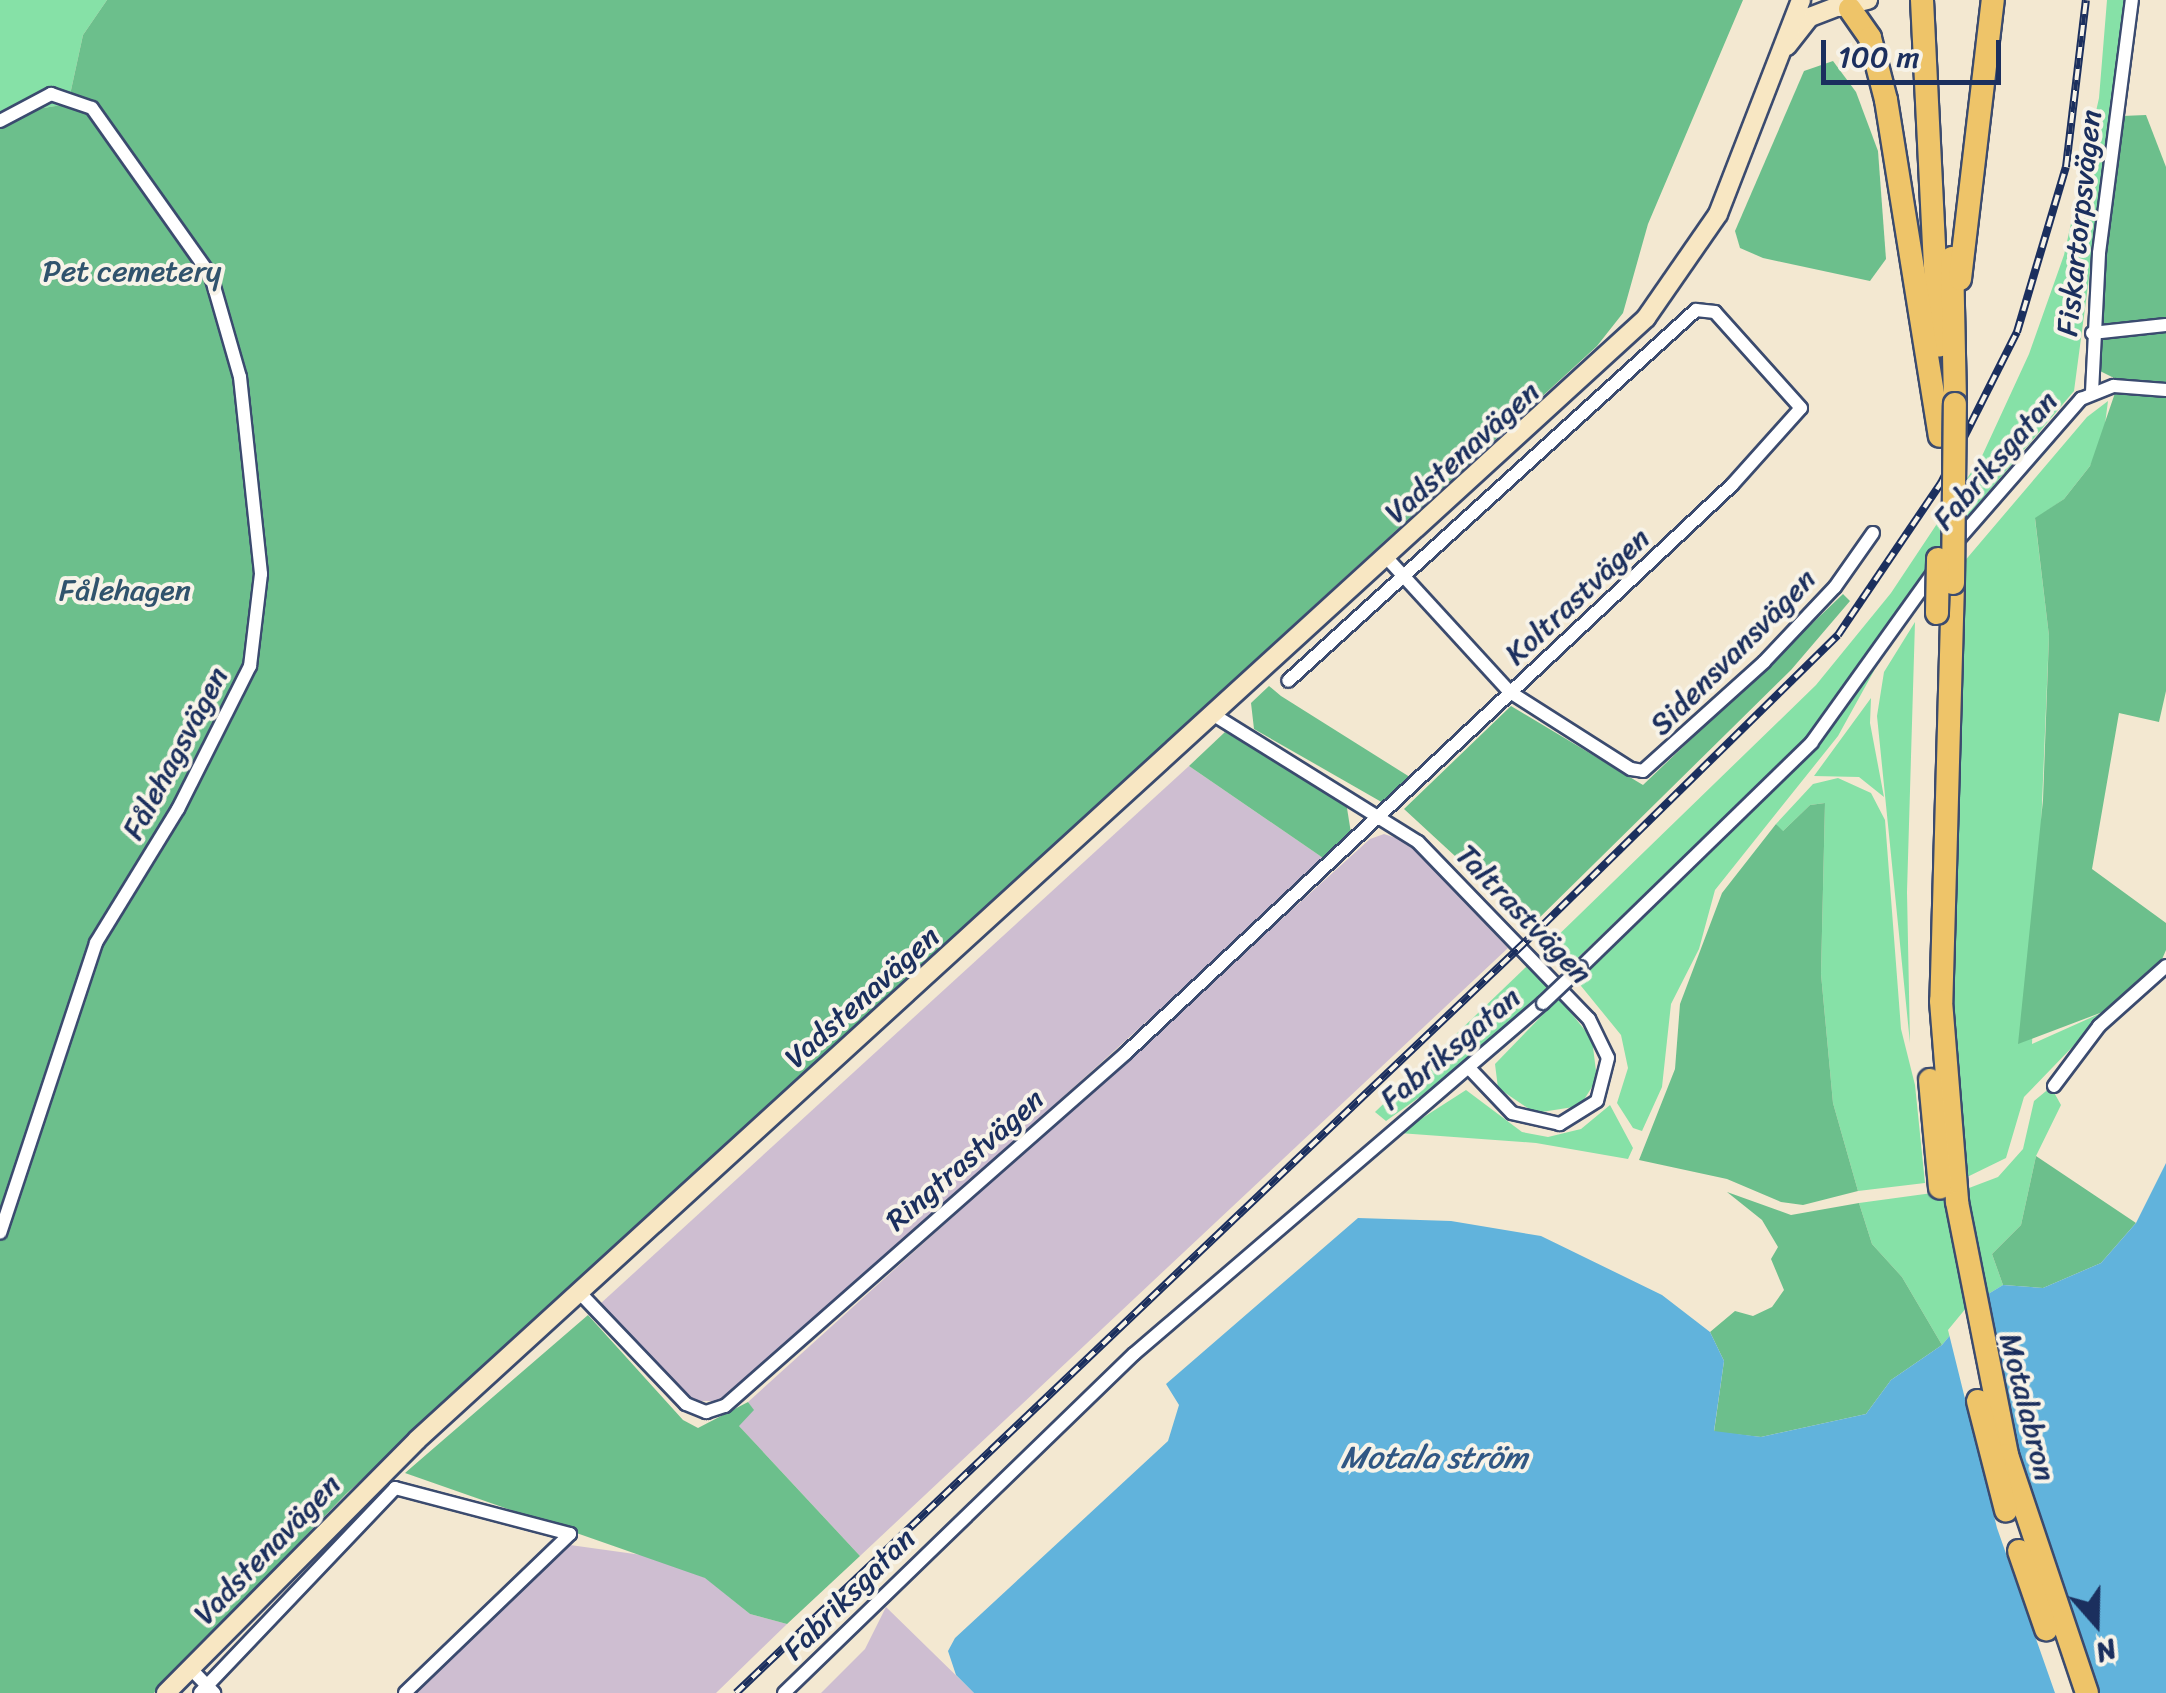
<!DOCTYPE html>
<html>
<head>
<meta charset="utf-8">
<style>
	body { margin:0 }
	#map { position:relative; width:2166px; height:1693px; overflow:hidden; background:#f3e8d1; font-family:Sriracha,sans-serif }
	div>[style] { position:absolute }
	.industrial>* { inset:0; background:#cebed1 }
	.green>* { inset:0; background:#86e1a7 }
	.forest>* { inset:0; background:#6cbf8c }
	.water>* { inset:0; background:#61b3dc }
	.pier>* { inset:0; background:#f3e8d1 }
	.roads { filter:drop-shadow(2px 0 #3b4b6f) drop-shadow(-2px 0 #3b4b6f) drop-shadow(0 2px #3b4b6f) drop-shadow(0 -2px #3b4b6f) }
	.street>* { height:12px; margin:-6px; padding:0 6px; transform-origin:6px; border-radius:6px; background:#fff }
	.secondary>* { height:18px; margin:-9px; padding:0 9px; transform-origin:9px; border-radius:9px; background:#f8e7c3 }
	.highway>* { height:22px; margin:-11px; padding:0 11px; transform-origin:11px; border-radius:11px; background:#eec469 }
	.rail>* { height:8px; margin-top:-4px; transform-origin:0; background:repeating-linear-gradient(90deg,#f7f3e8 0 11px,#1b2f5e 0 22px); box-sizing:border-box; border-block:2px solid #1b2f5e }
	.bridges { filter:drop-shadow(2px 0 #3b4b6f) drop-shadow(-2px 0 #3b4b6f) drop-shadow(0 2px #3b4b6f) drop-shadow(0 -2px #3b4b6f) }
	.street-bridge>* { height:12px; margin:-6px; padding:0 6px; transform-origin:6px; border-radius:6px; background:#fff }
	.highway-bridge>* { height:22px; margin:-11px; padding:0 11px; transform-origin:11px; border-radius:11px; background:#eec469 }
	span { translate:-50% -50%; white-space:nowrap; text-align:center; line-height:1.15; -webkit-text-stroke:8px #f7f3e8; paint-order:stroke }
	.street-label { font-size:30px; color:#1b2f5e }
	.park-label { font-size:30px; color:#30536d }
	.water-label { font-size:32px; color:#305784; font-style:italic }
	.north { position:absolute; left:2046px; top:1573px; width:100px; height:100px; -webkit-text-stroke:8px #f7f3e8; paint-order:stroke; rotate:160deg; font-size:28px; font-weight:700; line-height:40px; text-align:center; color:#1b2f5e }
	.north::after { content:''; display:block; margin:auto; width:35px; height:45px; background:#1b2f5e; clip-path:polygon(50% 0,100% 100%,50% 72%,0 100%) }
	.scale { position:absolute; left:1821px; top:40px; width:180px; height:45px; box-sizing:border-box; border:5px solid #1b2f5e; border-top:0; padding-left:12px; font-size:30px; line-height:35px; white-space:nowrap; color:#1b2f5e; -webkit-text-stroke:8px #f7f3e8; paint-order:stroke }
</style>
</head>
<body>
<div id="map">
	<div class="industrial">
		<div style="clip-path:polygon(1189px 766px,1326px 860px,742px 1386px,717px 1401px,691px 1401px,600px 1304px)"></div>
		<div style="clip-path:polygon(1384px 834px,1408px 842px,1508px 948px,860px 1556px,738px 1425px,753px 1410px,748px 1402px,1370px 839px)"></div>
		<div style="clip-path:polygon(570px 1545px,649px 1556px,706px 1578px,750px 1614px,787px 1624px,716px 1693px,416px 1693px)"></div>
		<div style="clip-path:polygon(886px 1607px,974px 1693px,821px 1693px,865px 1649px)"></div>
	</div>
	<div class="green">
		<div style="clip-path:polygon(0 0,107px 0,83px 35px,68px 104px,0 115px)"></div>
		<div style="clip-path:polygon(2107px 0,2126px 0,2074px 391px,1972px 511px,1809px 737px,1566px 969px,1545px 948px,1816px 685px,1891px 593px,1982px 456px,2029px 354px,2064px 255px,2099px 98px)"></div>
		<div style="clip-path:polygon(2108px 401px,2103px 440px,2090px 466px,2064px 499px,2035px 519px,2049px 636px,2032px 1044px,2108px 1010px,2024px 1097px,2006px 1158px,1963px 1179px,1951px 1013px,1963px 563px,2087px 417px)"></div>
		<div style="clip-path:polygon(1915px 622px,1907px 892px,1910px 1043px,1877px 716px,1884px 672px)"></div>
		<div style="clip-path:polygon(1896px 631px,1838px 736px,1715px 890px,1699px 949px,1671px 1004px,1662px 1087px,1642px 1131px,1633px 1128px,1617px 1103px,1628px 1068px,1621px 1035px,1577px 981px,1813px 752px)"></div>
		<div style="clip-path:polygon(1871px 698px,1870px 723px,1884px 797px,1859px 777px,1814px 776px)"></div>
		<div style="clip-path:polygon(1838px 778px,1871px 793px,1885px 820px,1901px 1029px,1915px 1085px,1925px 1183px,1858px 1191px,1833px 1103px,1821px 974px,1825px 803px,1810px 805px,1782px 832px,1776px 824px,1813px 784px)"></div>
		<div style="clip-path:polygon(1527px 966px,1548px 987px,1445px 1079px,1386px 1121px,1375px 1112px)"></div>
		<div style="clip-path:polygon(1559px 998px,1592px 1039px,1597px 1079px,1580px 1106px,1535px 1113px,1498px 1088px,1495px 1064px)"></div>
		<div style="clip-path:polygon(2051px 1087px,2061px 1105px,2036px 1156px,2021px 1225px,1992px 1254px,2003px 1285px,1980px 1299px,1942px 1345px,1902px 1277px,1872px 1244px,1859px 1203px,1969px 1188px,1998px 1177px,2023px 1149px,2034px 1101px)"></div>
		<div style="clip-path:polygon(1466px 1090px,1522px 1132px,1548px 1137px,1581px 1129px,1610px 1105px,1633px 1148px,1628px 1159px,1536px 1143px,1399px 1133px)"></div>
	</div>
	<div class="forest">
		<div style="clip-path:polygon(107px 0,1743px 0,1648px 224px,1623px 313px,1597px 346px,346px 1494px,154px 1693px,0 1693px,0 115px,68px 104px,83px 35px)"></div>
		<div style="clip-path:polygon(1833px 61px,1856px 92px,1878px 151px,1886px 259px,1870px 281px,1763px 258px,1740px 248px,1735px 231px,1804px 71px)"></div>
		<div style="clip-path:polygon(2146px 115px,2166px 167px,2166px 383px,2116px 379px,2100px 371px,2095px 357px,2122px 116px)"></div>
		<div style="clip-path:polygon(2116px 390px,2166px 393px,2166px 691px,2159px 722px,2119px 713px,2092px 869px,2166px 923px,2166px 950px,2154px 978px,2108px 1010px,2018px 1044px,2043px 800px,2049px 636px,2035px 518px,2064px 499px,2090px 466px)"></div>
		<div style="clip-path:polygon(1843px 594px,1850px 601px,1791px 670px,1531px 926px,1404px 809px,1511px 706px,1643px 785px)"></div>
		<div style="clip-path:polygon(1269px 686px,1281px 696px,1413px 779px,1385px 804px,1254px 729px,1251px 703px)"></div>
		<div style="clip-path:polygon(1225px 732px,1346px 802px,1351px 833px,1326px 860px,1189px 766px)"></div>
		<div style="clip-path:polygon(1825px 803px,1821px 974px,1833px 1103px,1858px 1191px,1803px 1205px,1781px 1202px,1727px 1179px,1639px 1160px,1675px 1069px,1680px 1004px,1722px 893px,1776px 824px,1783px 831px,1810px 805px)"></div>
		<div style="clip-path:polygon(2036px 1156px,2136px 1223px,2101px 1263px,2043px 1288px,2003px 1285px,1992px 1254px,2021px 1225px)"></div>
		<div style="clip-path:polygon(1727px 1192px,1791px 1215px,1859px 1203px,1872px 1244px,1902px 1277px,1942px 1345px,1891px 1380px,1866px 1414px,1761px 1437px,1714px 1432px,1724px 1361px,1710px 1332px,1735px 1311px,1753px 1316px,1772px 1307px,1784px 1290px,1771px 1259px,1778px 1247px,1762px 1220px)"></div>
		<div style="clip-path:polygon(588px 1315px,683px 1420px,698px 1428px,748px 1402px,754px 1410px,739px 1426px,860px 1556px,787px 1624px,750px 1614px,705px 1578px,405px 1473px)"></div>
	</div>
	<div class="water">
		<div style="clip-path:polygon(2166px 1163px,2166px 1693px,974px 1693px,956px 1675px,948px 1651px,955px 1638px,1168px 1441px,1179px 1405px,1166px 1384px,1358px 1218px,1451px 1221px,1541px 1236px,1662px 1295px,1710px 1332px,1724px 1361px,1714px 1431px,1761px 1437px,1866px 1414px,1891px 1380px,1942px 1345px,1980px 1299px,2003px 1285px,2043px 1288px,2101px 1263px,2136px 1223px)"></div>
	</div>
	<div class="pier">
		<div style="clip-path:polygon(1976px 1296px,2015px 1453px,2096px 1693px,2055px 1693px,1997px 1528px,1948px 1330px)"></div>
	</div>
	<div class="roads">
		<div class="street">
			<div style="left:0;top:121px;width:58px;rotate:-27.9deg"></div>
			<div style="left:51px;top:94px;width:43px;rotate:18.9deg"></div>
			<div style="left:92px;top:108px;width:206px;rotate:54.7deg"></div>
			<div style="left:211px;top:276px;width:105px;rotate:74deg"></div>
			<div style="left:240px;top:377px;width:198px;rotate:83.9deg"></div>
			<div style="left:261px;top:574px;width:93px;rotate:96.8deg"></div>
			<div style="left:250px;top:666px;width:160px;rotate:116.7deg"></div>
			<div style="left:178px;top:809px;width:157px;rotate:121.5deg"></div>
			<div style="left:96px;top:943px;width:305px;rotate:108.3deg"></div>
			<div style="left:2092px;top:333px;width:74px;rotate:-6.2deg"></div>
			<div style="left:2092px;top:392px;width:139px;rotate:-87.1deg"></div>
			<div style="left:2099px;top:253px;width:255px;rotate:-82.6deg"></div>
			<div style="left:1957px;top:541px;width:189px;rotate:-48.9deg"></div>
			<div style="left:2081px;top:399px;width:35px;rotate:-22deg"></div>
			<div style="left:2114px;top:386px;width:52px;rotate:4.4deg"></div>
			<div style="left:1387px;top:558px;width:182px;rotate:47.5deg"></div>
			<div style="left:1510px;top:692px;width:143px;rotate:32.5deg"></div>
			<div style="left:1631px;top:769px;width:12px;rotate:9deg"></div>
			<div style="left:1643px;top:771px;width:163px;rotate:-42deg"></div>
			<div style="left:1764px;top:662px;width:103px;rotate:-46.6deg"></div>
			<div style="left:1835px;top:587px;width:66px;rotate:-54.9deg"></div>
			<div style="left:1214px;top:715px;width:240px;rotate:31.9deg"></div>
			<div style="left:1418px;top:842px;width:246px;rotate:46deg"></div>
			<div style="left:1589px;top:1019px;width:43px;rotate:64deg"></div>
			<div style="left:1608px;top:1058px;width:44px;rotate:104.3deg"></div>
			<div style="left:1597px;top:1101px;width:44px;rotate:148.1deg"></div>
			<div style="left:1560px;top:1124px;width:49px;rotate:-167.1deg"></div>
			<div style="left:1512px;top:1113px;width:59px;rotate:-133.6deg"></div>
			<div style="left:1581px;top:967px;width:322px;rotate:-44.2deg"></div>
			<div style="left:1812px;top:742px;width:213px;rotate:-54.4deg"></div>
			<div style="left:2054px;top:1086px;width:75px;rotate:-53.1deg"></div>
			<div style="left:2099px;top:1026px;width:90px;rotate:-41.8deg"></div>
			<div style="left:579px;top:1292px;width:155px;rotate:46.3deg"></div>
			<div style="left:686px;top:1404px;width:22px;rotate:22deg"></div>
			<div style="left:706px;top:1412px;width:20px;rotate:-18deg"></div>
			<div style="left:725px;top:1406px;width:534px;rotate:-41.36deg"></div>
			<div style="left:1126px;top:1053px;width:831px;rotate:-43.15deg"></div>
			<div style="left:1732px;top:485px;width:103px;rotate:-48.1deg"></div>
			<div style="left:1801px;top:408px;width:129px;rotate:-131.9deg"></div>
			<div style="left:1715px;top:312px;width:19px;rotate:-174deg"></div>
			<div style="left:1696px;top:310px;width:551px;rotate:137.72deg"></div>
			<div style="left:190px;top:1668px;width:35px;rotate:46deg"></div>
			<div style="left:200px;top:1693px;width:283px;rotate:-46.4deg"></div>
			<div style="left:395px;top:1488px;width:181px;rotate:14.7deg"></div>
			<div style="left:570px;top:1534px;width:229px;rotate:136.1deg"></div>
			<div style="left:784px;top:1693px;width:487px;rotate:-44.1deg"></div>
			<div style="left:1134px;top:1354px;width:539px;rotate:-40.64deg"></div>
		</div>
		<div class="secondary">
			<div style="left:1839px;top:7px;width:30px;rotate:-14deg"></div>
			<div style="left:1787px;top:46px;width:37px;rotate:-52deg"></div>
			<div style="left:1810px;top:17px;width:30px;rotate:-21deg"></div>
			<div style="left:166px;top:1693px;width:356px;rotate:-45.2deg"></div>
			<div style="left:417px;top:1440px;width:1664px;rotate:-42.39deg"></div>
			<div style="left:1646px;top:318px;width:126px;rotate:-55.3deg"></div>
			<div style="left:1718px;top:214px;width:230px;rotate:-68.8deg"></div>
		</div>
		<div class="highway">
			<div style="left:1922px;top:0;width:346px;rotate:87.2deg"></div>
			<div style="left:1850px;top:9px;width:35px;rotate:55deg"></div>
			<div style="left:1870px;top:38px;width:64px;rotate:75.5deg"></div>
			<div style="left:1886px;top:100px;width:340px;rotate:80.9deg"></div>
			<div style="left:1952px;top:258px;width:146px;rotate:88.8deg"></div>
			<div style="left:1960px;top:279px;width:281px;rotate:-83.3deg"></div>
			<div style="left:1953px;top:583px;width:418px;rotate:91.6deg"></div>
			<div style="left:1941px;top:1001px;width:202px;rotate:85.4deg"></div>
			<div style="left:1957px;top:1202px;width:258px;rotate:78.8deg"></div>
			<div style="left:2007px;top:1455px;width:251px;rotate:71.4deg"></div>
			<div style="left:1930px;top:1080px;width:108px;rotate:84.7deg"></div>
			<div style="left:1978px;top:1401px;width:113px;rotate:75.6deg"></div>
			<div style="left:2019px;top:1551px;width:83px;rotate:70.9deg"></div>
		</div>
	</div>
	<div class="rail">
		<div style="left:736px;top:1693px;width:1115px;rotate:-43.58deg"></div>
		<div style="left:1544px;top:924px;width:412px;rotate:-44.5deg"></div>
		<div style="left:1838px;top:635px;width:184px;rotate:-55.9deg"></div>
		<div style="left:1941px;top:483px;width:169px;rotate:-63.3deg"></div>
		<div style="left:2017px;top:332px;width:172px;rotate:-73.5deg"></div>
		<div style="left:2066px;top:167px;width:168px;rotate:-83.2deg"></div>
	</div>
	<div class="bridges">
		<div class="street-bridge">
			<div style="left:1543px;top:1003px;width:52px;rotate:-43.5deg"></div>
		</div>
		<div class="highway-bridge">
			<div style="left:1953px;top:583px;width:179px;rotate:-89.4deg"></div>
			<div style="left:1937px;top:613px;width:54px;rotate:-88.9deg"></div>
		</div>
	</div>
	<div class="street-label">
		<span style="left:2079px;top:223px;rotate:-84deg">Fiskartorpsvägen</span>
		<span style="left:1462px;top:452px;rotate:-42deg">Vadstenavägen</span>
		<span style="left:1995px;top:460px;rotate:-49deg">Fabriksgatan</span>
		<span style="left:1577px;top:596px;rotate:-43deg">Koltrastvägen</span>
		<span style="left:1733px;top:652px;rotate:-45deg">Sidensvansvägen</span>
		<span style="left:175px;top:753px;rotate:-62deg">Fålehagsvägen</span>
		<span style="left:1524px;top:914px;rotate:46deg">Taltrastvägen</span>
		<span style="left:862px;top:997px;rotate:-42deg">Vadstenavägen</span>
		<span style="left:1450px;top:1048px;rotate:-40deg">Fabriksgatan</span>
		<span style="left:965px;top:1160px;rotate:-41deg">Ringtrastvägen</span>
		<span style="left:2028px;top:1407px;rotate:76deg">Motalabron</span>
		<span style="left:267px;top:1549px;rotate:-46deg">Vadstenavägen</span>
		<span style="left:849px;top:1594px;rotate:-45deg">Fabriksgatan</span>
	</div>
	<div class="park-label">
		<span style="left:132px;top:271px">Pet cemetery</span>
		<span style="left:125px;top:590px">Fålehagen</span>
	</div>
	<div class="water-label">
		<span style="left:1434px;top:1458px">Motala ström</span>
	</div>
	<div class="north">N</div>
	<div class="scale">100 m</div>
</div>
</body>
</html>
